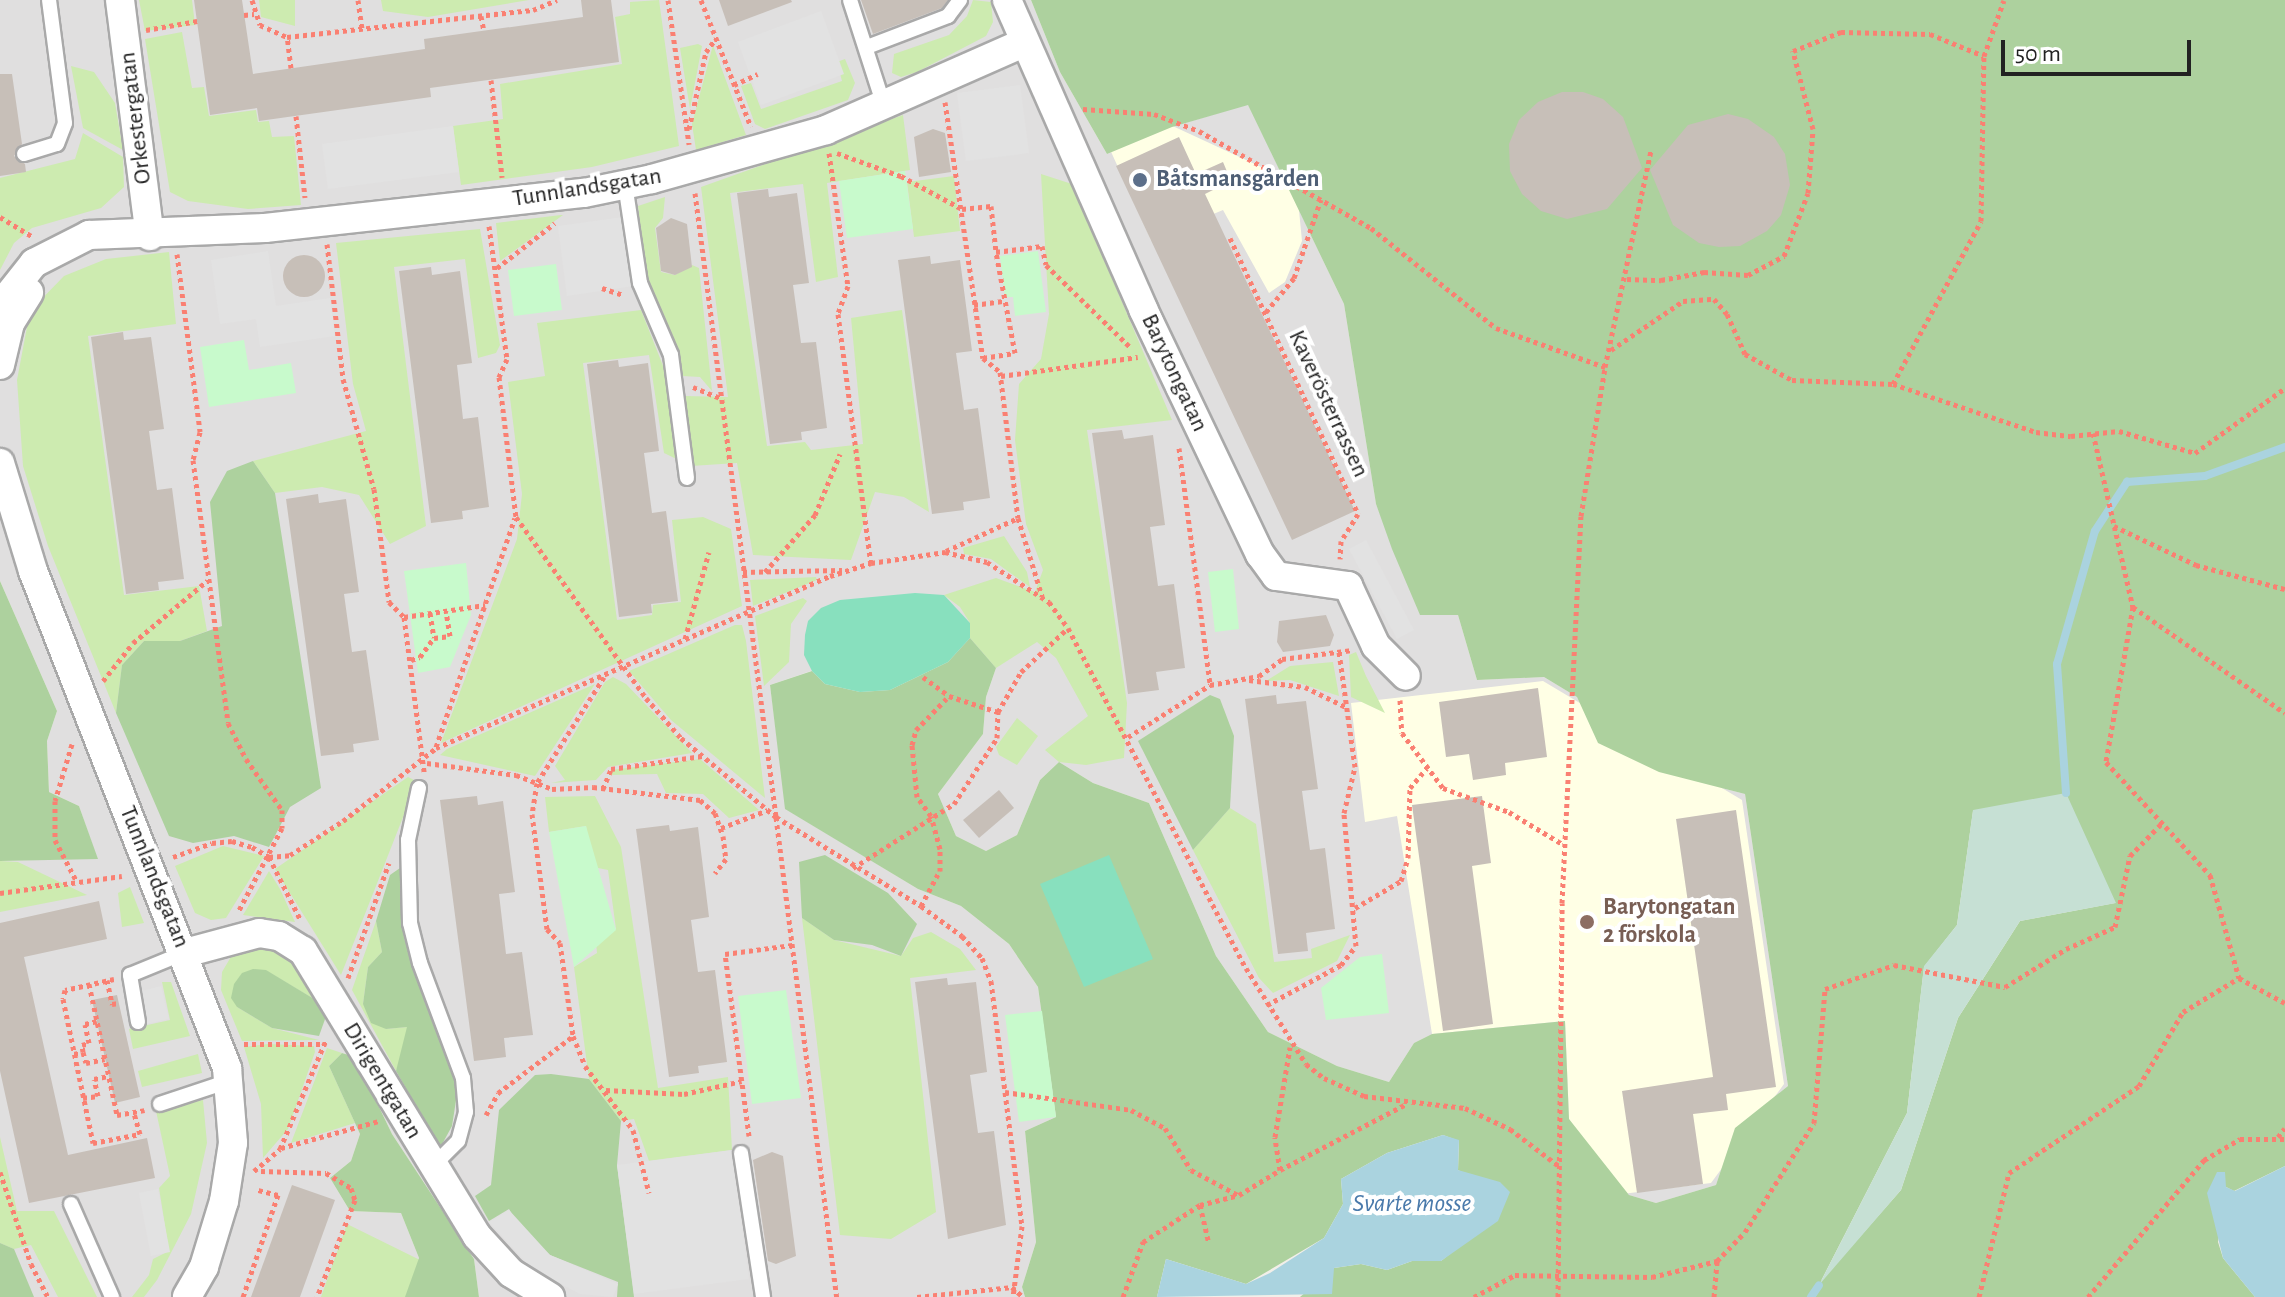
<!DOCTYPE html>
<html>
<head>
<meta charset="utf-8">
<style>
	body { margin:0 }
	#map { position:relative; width:2285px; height:1297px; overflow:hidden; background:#f2efe9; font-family:"Alegreya Sans",sans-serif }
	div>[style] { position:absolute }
	.residential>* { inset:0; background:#e0dfdf }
	.education>* { inset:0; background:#ffffe5 }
	.grass>* { inset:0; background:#cdebb0 }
	.forest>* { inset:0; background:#add19e }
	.wetland>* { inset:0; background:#c6e0d4 }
	.park>* { inset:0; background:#c8facc }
	.pitch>* { inset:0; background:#88e0be }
	.parking>* { inset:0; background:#e2e2e2 }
	.water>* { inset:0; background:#aad3df }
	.stream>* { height:8px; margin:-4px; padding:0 4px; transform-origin:4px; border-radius:4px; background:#aad3df }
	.building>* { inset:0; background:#c7bfb8 }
	.round { border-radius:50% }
	.path>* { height:5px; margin-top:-2.5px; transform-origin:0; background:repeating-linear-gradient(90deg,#fa8072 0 4px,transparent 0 8px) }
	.roads { filter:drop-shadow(2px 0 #a9a9a9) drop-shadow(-2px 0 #a9a9a9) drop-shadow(0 2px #a9a9a9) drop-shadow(0 -2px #a9a9a9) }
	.service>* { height:14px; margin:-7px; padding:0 7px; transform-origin:7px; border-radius:7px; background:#fff }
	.minor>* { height:28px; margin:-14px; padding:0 14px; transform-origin:14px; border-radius:14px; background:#fff }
	.dots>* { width:22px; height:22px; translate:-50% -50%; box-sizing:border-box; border:4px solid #fff; border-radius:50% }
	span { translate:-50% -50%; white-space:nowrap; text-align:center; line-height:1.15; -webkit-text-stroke:8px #fff; paint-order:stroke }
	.street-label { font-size:24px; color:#222 }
	.service-label { font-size:24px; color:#4e5e75; font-weight:700 }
	.left { translate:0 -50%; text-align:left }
	.education-label { font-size:24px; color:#785e54; font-weight:700 }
	.water-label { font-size:26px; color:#4a7aab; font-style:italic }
	.scale { position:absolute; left:2001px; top:40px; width:190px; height:36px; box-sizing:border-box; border:4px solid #222; border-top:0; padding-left:10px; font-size:24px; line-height:28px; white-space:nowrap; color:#222; -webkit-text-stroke:6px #fff; paint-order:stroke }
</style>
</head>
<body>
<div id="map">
	<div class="residential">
		<div style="clip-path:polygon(0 0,1031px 0,1060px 72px,1107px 154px,1172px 127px,1248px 104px,1344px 304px,1376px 504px,1420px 614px,1458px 615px,1477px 680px,1544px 677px,1577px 697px,1599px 744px,1659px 772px,1745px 794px,1788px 1086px,1735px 1128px,1716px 1185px,1656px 1203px,1629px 1195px,1569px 1119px,1565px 1021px,1432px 1034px,1414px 1043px,1389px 1082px,1337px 1066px,1268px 1032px,1216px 956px,1149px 803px,1093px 783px,1059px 762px,1040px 780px,1017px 835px,986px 851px,956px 836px,938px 794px,983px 734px,986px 697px,996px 668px,970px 639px,948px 662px,890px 690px,860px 692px,825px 684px,811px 671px,770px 685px,786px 809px,918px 889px,961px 906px,1009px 944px,1038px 987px,1056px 1117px,1025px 1131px,1036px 1242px,1022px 1287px,1025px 1297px,479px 1297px,474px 1259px,392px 1134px,355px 1057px,342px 1053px,329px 1066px,360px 1134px,351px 1161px,330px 1178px,350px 1211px,401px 1213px,419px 1258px,405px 1297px,0 1297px,0 861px,97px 858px,79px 806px,49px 792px,47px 741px,57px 711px,0 581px)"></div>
	</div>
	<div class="education">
		<div style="clip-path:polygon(1164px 122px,1274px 173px,1298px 200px,1302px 241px,1285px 282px,1269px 293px,1223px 210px,1151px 240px,1098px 123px)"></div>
		<div style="clip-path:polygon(1543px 681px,1742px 800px,1784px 1084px,1711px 1183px,1614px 1195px,1569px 1119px,1565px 1021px,1432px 1034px,1397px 816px,1365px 822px,1351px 703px)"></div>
	</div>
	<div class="grass">
		<div style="clip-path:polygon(139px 0,192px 0,195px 25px,145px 31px)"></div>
		<div style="clip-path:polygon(259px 0,295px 0,295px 26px,261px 17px)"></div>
		<div style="clip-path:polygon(381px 0,529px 0,428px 17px,383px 11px)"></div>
		<div style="clip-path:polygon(659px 0,679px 146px,592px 167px,461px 185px,453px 126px,503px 119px,500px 84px,622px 64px,615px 17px,630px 14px,630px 2px)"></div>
		<div style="clip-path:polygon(973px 0,991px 2px,993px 22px,986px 36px,917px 72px,901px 77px,892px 73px,894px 54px,949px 35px,967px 16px)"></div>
		<div style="clip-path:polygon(182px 32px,192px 88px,204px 87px,209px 116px,256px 110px,258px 122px,269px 121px,272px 137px,294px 136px,301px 205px,248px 209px,188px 201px,170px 192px,145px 39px)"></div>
		<div style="clip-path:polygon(698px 44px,702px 46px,690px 109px,680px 48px)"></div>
		<div style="clip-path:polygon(713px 45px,746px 135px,696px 150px,692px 124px)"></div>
		<div style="clip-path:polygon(845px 59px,855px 83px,848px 100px,765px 129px,755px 124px,741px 86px,751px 83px,761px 109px,842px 81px,837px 62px)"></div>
		<div style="clip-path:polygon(71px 66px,94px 72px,115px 103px,123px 150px,83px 128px)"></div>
		<div style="clip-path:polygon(903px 115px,910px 170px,827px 183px,838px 277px,816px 282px,803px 184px,730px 193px,767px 446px,805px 442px,811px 450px,863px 444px,851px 318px,902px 310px,929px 512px,904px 497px,875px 492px,851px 560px,753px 555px,737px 463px,691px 466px,664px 453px,649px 355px,583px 363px,617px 620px,652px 615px,653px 605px,681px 602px,672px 520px,703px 517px,731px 529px,742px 606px,441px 743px,517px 539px,522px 494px,508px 382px,545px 376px,537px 323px,641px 310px,669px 381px,685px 396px,728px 397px,701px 187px)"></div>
		<div style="clip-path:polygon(83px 133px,123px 157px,124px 187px,101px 208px,32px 228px,14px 243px,0 270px,0 178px,75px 159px)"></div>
		<div style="clip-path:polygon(1041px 174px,1072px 184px,1172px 420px,1087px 430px,1127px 703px,1124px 758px,1086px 765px,1059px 762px,1045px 750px,1088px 716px,1056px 658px,1037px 642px,996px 668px,970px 638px,970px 623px,960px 607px,944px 595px,996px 578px,1035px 592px,1043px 570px,1026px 524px,1015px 440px,1019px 384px,1041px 359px,1049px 314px)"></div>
		<div style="clip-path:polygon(954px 176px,960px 231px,914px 237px,907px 182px)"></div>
		<div style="clip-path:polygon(665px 197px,663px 218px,655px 228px,661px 272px,675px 275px,692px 265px,699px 268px,712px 391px,700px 377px,682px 376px,677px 349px,647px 288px,638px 206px)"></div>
		<div style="clip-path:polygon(561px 215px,563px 215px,500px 261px,496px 223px)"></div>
		<div style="clip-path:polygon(480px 229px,500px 345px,496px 353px,478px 358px,465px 259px,394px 267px,426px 526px,390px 544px,359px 495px,322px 487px,275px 493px,253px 461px,366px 431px,353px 384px,336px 243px)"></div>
		<div style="clip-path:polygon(169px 252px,176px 324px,88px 336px,124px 595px,199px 586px,207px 631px,180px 641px,144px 641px,122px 665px,116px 713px,48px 546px,23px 466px,17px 380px,30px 311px,64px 276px,106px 259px)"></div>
		<div style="clip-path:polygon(1004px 536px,1027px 572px,1030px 587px,991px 559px,964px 554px,963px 548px)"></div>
		<div style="clip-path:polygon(816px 577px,817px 580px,753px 606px,750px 580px)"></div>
		<div style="clip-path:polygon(803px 598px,807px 601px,791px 624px,789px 662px,764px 686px,755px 616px)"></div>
		<div style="clip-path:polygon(735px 625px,742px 625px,746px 641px,765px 798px,671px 720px,629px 671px)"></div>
		<div style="clip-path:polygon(1356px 652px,1366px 676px,1385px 713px,1351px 697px,1349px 655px)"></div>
		<div style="clip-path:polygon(1333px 662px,1339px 696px,1290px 680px,1266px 681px,1290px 666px)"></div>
		<div style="clip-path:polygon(613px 677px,626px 684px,692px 753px,608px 767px,596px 780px,551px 783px,565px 780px,555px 766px,605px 682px)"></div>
		<div style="clip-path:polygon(595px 684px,535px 776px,440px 755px,447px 749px)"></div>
		<div style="clip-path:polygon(1017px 718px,1038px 736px,1017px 765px,999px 755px,996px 747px)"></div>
		<div style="clip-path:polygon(700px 759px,759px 810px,729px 818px,703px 794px,666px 793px,657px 774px,609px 775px,611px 770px)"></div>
		<div style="clip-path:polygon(408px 777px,414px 780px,409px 802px,341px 975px,275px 869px)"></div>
		<div style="clip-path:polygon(595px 796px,621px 847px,658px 1088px,728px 1077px,732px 1150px,649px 1161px,634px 1119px,621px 1121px,589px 1079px,574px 967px,597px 953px,595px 933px,616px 929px,608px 870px,593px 867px,586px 826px,549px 832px,545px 797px)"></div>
		<div style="clip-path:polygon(1230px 808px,1256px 824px,1274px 962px,1312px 958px,1311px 949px,1350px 935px,1337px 961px,1273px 993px,1259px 978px,1193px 850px)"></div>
		<div style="clip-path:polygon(223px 846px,264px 856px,226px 918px,211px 920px,195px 913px,175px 866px)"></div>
		<div style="clip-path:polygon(0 861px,18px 862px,87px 895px,0 912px)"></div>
		<div style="clip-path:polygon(269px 871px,280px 889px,295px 922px,243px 915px)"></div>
		<div style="clip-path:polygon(130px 887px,144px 923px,122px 927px,118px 893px)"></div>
		<div style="clip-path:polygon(802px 918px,834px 940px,901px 956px,913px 938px,931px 932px,960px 949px,976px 970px,910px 978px,936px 1212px,891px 1239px,840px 1235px)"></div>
		<div style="clip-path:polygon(376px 921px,382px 952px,368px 967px,363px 1004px,386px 1029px,407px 1027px,410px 1034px,396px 1071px,352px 990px)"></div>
		<div style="clip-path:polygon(254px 946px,288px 954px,329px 1008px,265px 970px,237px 1007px,272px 1028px,319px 1040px,242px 1041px,221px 990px,222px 972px,232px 955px)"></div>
		<div style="clip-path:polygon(162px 982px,171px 982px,190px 1036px,133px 1049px,129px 1029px,170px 1020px)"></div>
		<div style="clip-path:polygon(268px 1044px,314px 1046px,315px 1052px,288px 1129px,263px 1158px,261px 1104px,244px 1047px)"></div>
		<div style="clip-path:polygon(327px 1048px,342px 1053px,329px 1066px,355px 1123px,291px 1143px)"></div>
		<div style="clip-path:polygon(198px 1054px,202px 1073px,142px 1087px,138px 1071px)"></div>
		<div style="clip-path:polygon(203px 1100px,207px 1143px,191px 1214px,157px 1280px,144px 1297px,132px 1297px,149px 1275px,153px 1259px,169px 1251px,159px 1188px,170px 1176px,156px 1111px)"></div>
		<div style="clip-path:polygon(0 1137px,17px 1211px,54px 1211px,97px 1297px,58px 1297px,31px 1245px,14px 1249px,0 1243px)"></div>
		<div style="clip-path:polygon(347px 1224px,420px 1260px,406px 1297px,321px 1297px)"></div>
	</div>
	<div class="forest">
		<div style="clip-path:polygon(evenodd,1031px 0,2285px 0,2285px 1166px,2234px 1191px,2226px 1187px,2218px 1242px,2223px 1258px,2255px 1297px,1300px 1297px,1334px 1268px,1361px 1264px,1387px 1270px,1412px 1261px,1441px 1261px,1466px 1241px,1472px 1178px,1458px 1170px,1459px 1141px,1443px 1135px,1387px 1153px,1341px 1179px,1343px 1204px,1324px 1238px,1246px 1284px,1166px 1259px,1157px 1297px,1025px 1297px,1022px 1287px,1036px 1242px,1025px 1131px,1056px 1117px,1038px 987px,1009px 944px,961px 906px,918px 889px,785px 809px,770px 685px,812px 671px,825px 684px,860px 692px,890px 690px,948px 662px,970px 638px,996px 668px,986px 697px,983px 734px,938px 794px,956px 836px,986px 851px,1017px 835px,1040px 780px,1059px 762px,1093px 783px,1149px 803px,1216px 956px,1268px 1032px,1337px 1066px,1389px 1082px,1414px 1043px,1432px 1034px,1565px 1021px,1569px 1119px,1629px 1195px,1656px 1203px,1716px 1185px,1735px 1128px,1788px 1086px,1745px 794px,1659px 772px,1598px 743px,1577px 697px,1544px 677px,1477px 680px,1458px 615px,1420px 615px,1392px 549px,1376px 504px,1344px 304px,1248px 105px,1172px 127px,1107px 154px,1060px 72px,1031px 0,1973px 811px,2115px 903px,2020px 921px,1958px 1018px,1901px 1190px,1821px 1281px,1907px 1113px,1924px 967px,1957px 925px,1973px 811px)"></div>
		<div style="clip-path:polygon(253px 461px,275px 493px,321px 788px,290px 807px,269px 847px,234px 836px,193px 843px,169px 836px,116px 713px,122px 665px,144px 641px,180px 641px,222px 626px,210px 502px,227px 471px)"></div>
		<div style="clip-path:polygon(0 581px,57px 711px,47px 741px,49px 792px,79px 806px,98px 859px,0 861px)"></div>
		<div style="clip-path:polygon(1210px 695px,1220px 699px,1234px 736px,1230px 808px,1193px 850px,1138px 741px)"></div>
		<div style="clip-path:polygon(825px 855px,888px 893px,917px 924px,901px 956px,872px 945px,834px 940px,802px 918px,799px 862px)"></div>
		<div style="clip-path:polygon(400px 868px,404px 938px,458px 1088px,452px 1126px,440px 1148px,396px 1071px,407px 1027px,386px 1029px,371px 1023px,363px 1004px,368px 967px,382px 952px,376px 921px,390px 875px)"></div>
		<div style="clip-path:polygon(253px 969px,266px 970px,329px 1008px,319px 1036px,272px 1028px,237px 1007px,231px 998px,234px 984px,242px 973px)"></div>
		<div style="clip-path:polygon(342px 1053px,355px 1057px,392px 1134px,474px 1259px,479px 1297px,405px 1297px,419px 1258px,401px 1213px,350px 1211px,330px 1178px,351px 1161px,360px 1134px,329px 1066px)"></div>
		<div style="clip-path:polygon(551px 1074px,589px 1079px,621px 1121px,617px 1165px,634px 1297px,617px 1297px,618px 1282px,550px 1255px,521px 1229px,509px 1209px,489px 1221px,475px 1196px,491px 1185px,499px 1110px,535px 1075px)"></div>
		<div style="clip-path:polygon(0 1243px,14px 1249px,34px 1297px,0 1297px)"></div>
	</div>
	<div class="wetland">
		<div style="clip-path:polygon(2066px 793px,2116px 903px,2020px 921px,1958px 1018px,1901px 1190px,1819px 1285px,1907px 1113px,1924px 966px,1957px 925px,1973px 810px)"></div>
	</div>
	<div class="park">
		<div style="clip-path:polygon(905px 171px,913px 229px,847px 238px,839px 181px)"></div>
		<div style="clip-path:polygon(1038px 251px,1046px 312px,1015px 316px,1013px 297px,1005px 297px,1000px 256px)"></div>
		<div style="clip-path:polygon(556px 264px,562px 310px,514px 316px,508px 270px)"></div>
		<div style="clip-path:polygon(244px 340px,249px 370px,291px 363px,296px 393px,209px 407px,200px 347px)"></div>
		<div style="clip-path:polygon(466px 563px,471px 615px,450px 667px,418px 673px,404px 571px)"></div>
		<div style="clip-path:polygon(1233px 569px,1239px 629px,1215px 632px,1208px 572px)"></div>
		<div style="clip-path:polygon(586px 826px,616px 930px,574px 967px,549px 832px)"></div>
		<div style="clip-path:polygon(1382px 954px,1389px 1013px,1326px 1020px,1321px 988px,1360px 957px)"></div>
		<div style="clip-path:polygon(786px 990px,801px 1098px,752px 1104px,738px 996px)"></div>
		<div style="clip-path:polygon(1042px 1011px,1056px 1117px,1019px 1122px,1005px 1015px)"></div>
	</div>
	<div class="pitch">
		<div style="clip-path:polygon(915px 593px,944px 595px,970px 623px,970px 638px,948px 662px,890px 690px,860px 692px,825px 684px,812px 671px,804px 655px,805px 635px,808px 621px,821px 608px,840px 600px)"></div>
		<div style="clip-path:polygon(1109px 855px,1153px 959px,1084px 987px,1040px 884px)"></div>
	</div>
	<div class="parking">
		<div style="clip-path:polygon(821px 11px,844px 74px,761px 105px,738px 42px)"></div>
		<div style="clip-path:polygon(1020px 85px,1029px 153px,966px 161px,957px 93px)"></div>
		<div style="clip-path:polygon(453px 126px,459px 172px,328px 189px,322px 144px)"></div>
		<div style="clip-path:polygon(623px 217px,633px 286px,567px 296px,558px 226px)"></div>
		<div style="clip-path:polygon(268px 251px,276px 306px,330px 298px,335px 336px,260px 347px,256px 319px,220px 324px,211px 260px)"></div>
		<div style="clip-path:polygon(1366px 540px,1414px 630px,1397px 639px,1349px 549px)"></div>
		<div style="clip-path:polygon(161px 986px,169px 1019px,146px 1024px,138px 992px)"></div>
		<div style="clip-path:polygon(732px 1150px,749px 1279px,634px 1294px,617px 1165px)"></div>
		<div style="clip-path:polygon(158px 1189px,170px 1252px,151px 1256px,139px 1193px)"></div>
		<div style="clip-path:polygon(509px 1210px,550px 1255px,618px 1284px,613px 1297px,580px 1294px,531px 1268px,489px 1222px)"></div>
	</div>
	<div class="water">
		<div style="clip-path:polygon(1443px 1135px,1459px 1140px,1458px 1170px,1500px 1182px,1510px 1192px,1498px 1221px,1441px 1261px,1412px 1261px,1387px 1270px,1361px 1264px,1334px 1268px,1332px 1294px,1157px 1297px,1166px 1259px,1246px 1284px,1270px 1273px,1324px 1238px,1343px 1204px,1341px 1179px,1387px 1153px)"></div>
		<div style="clip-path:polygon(2285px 1166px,2285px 1297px,2255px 1297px,2223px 1258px,2207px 1193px,2217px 1172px,2225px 1172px,2226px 1187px,2235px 1191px)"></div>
	</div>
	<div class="stream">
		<div style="left:2066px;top:793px;width:129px;rotate:-94deg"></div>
		<div style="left:2057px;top:664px;width:138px;rotate:-74.1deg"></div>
		<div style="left:2095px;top:531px;width:59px;rotate:-56.9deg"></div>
		<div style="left:2127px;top:482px;width:78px;rotate:-4.4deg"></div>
		<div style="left:2205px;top:476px;width:85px;rotate:-19.9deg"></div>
		<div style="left:1811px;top:1297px;width:14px;rotate:-56deg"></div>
	</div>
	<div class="building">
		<div style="clip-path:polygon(194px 0,242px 0,253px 74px,425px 49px,424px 39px,583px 17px,581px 0,611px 0,619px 62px,430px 88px,431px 97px,259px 121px,257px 108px,210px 115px)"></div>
		<div style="clip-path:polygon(719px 0,791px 0,792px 2px,728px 26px)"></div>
		<div style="clip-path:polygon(861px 0,948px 0,942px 8px,873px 34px)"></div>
		<div style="clip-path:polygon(0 74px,12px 74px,22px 144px,14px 156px,25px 164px,26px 172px,0 176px)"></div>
		<div style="clip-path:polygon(1583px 92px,1603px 99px,1623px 117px,1642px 168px,1607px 209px,1567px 219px,1541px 211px,1522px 194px,1510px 171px,1509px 144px,1519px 120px,1538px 102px,1562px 92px)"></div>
		<div style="clip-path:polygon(1728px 114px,1748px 119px,1774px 137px,1785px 154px,1790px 185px,1781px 215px,1767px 231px,1740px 246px,1719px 247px,1699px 243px,1673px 225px,1650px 170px,1688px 125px)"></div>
		<div style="clip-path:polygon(933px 129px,945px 133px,951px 172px,919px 177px,914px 137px)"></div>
		<div style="clip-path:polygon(1179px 137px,1196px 174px,1223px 162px,1231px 181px,1205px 194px,1355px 511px,1292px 540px,1116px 166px)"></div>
		<div style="clip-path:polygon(768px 189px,769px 197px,797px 193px,809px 283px,793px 285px,801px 343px,816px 342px,827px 428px,801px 432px,802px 440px,770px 444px,737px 193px)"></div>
		<div style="clip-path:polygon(671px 218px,687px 224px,692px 267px,675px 275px,661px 271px,656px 228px)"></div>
		<div class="round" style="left:283px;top:255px;width:42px;height:42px"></div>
		<div style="clip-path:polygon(930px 256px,931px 264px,960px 260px,972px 351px,956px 353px,964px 410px,978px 408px,990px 498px,963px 502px,964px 510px,932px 514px,898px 260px)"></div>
		<div style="clip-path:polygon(431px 267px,432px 275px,460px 271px,472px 363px,457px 365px,463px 419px,478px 417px,489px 507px,462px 511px,463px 519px,431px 523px,399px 271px)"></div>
		<div style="clip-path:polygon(123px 332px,124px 340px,151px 337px,164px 429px,149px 431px,157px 490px,172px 488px,184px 579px,158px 582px,159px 590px,126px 594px,91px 337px)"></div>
		<div style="clip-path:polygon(618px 360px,619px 367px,648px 363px,659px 451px,644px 453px,652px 513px,666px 511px,678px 601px,651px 604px,652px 613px,619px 617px,587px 364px)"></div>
		<div style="clip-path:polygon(1122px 430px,1124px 439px,1153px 435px,1165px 525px,1150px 527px,1158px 586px,1174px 584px,1185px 668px,1156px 672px,1159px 690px,1128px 694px,1092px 433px)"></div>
		<div style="clip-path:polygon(318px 494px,319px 503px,346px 499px,359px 592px,344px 594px,352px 652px,366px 650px,379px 740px,353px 744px,354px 752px,321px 756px,286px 499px)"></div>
		<div style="clip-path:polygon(1326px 615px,1334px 635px,1330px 646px,1283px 652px,1277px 642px,1279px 621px)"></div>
		<div style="clip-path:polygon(1538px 688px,1547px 757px,1505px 763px,1506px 775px,1473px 780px,1469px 754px,1446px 757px,1439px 702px)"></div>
		<div style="clip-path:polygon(1276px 695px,1277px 704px,1306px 701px,1318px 789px,1302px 791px,1310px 850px,1325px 848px,1335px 929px,1306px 933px,1308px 951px,1278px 954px,1245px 699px)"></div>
		<div style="clip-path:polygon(999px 790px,1014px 808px,979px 838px,963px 820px)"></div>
		<div style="clip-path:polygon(477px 796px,478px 805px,503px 801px,515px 892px,499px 894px,506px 954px,522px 952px,533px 1035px,504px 1038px,506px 1057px,474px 1061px,440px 800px)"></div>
		<div style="clip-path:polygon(1482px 796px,1491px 863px,1472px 866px,1493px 1024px,1443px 1031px,1412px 805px)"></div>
		<div style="clip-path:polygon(1736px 810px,1776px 1087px,1726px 1094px,1728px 1110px,1693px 1114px,1703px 1184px,1637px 1193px,1622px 1091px,1713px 1077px,1676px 819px)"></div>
		<div style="clip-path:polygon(669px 825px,670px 831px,698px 827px,709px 917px,691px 920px,698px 972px,715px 970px,727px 1062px,698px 1066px,699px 1073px,669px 1077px,636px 829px)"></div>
		<div style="clip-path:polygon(99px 901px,107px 939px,24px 957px,68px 1155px,147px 1138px,155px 1178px,29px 1203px,0 1071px,0 923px)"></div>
		<div style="clip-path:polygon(947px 978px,948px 985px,976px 982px,987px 1072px,970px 1075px,978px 1133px,994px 1131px,1006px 1225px,948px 1239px,915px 982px)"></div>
		<div style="clip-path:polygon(117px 995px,140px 1097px,115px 1103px,92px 1000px)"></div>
		<div style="clip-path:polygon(772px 1152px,783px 1156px,796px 1256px,776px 1264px,768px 1261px,753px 1160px)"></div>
		<div style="clip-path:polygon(292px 1185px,335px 1200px,300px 1297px,251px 1297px)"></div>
	</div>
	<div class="path">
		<div style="left:252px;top:0;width:26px;rotate:72deg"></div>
		<div style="left:260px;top:25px;width:30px;rotate:24deg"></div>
		<div style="left:358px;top:0;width:28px;rotate:82deg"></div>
		<div style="left:668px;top:0;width:146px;rotate:81.7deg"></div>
		<div style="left:701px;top:0;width:136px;rotate:68.5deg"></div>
		<div style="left:244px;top:15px;width:10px;rotate:-6deg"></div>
		<div style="left:481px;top:16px;width:15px;rotate:79deg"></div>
		<div style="left:146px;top:30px;width:52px;rotate:-10deg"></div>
		<div style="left:291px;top:68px;width:31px;rotate:-97deg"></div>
		<div style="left:287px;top:37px;width:247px;rotate:-6.3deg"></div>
		<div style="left:533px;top:10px;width:26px;rotate:-23deg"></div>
		<div style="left:491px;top:80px;width:98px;rotate:83.5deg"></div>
		<div style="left:734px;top:85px;width:26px;rotate:-25deg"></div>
		<div style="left:945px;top:102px;width:259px;rotate:81.6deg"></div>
		<div style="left:983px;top:358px;width:22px;rotate:39deg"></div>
		<div style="left:1000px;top:372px;width:147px;rotate:83deg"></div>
		<div style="left:1018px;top:518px;width:82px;rotate:72.9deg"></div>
		<div style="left:1083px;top:109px;width:71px;rotate:4deg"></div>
		<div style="left:1154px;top:114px;width:48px;rotate:20.7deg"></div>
		<div style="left:1199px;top:131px;width:197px;rotate:29.4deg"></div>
		<div style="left:1371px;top:228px;width:160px;rotate:38.7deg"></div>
		<div style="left:1496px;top:328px;width:116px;rotate:19.7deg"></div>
		<div style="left:296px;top:116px;width:82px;rotate:83.7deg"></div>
		<div style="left:689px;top:129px;width:79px;rotate:-77.6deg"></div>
		<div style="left:706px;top:52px;width:17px;rotate:-54deg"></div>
		<div style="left:829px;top:153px;width:134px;rotate:81.9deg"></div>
		<div style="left:848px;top:286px;width:30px;rotate:110deg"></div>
		<div style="left:838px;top:314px;width:251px;rotate:82.5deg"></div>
		<div style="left:837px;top:153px;width:68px;rotate:19.8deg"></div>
		<div style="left:901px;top:176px;width:69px;rotate:28.4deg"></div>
		<div style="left:962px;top:209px;width:29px;rotate:-6deg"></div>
		<div style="left:991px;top:206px;width:46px;rotate:83.8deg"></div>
		<div style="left:996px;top:252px;width:46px;rotate:-7.4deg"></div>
		<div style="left:1042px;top:246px;width:19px;rotate:78deg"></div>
		<div style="left:1046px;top:265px;width:120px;rotate:44.3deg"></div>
		<div style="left:695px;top:193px;width:629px;rotate:82.6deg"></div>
		<div style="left:776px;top:817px;width:170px;rotate:31.5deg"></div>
		<div style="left:921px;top:906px;width:51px;rotate:36.2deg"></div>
		<div style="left:962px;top:936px;width:30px;rotate:48deg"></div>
		<div style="left:982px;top:958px;width:25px;rotate:69deg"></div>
		<div style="left:991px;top:981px;width:247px;rotate:82.8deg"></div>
		<div style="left:1022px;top:1226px;width:72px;rotate:97.2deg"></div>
		<div style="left:0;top:217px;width:37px;rotate:31deg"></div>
		<div style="left:489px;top:226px;width:134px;rotate:82.3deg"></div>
		<div style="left:507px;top:359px;width:20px;rotate:114deg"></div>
		<div style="left:499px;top:377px;width:141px;rotate:83.1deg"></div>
		<div style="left:516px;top:517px;width:223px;rotate:54.3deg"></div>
		<div style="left:646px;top:698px;width:53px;rotate:48.8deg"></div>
		<div style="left:681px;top:738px;width:124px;rotate:39.7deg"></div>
		<div style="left:776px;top:817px;width:484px;rotate:82.8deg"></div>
		<div style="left:1230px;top:238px;width:304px;rotate:65.1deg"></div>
		<div style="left:1358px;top:514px;width:32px;rotate:122deg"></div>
		<div style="left:1341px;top:541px;width:18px;rotate:93deg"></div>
		<div style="left:327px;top:244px;width:136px;rotate:83.2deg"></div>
		<div style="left:343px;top:379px;width:114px;rotate:74.3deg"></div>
		<div style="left:374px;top:489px;width:114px;rotate:82.4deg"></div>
		<div style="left:389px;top:602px;width:21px;rotate:45deg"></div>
		<div style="left:404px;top:617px;width:156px;rotate:82.6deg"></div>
		<div style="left:177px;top:254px;width:179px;rotate:82.6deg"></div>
		<div style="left:200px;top:432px;width:29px;rotate:104deg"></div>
		<div style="left:193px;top:460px;width:265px;rotate:82.4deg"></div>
		<div style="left:228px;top:723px;width:40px;rotate:63.4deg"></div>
		<div style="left:246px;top:759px;width:62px;rotate:54.8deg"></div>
		<div style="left:282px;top:810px;width:18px;rotate:90deg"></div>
		<div style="left:282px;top:828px;width:95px;rotate:117.6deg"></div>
		<div style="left:497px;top:268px;width:73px;rotate:-37.8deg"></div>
		<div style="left:1627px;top:279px;width:34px;rotate:2deg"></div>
		<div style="left:1661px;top:280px;width:44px;rotate:-10.5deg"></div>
		<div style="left:1704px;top:272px;width:44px;rotate:3.9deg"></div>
		<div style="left:1748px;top:275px;width:41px;rotate:-27.8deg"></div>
		<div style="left:1784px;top:256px;width:67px;rotate:-69.1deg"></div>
		<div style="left:1808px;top:193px;width:64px;rotate:-85.5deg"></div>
		<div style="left:1813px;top:129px;width:81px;rotate:-104.4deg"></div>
		<div style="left:1793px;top:51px;width:52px;rotate:-21.6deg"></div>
		<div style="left:1841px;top:32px;width:89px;rotate:1.3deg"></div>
		<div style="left:1930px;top:34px;width:58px;rotate:22.2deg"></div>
		<div style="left:602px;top:288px;width:22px;rotate:18deg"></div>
		<div style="left:974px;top:305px;width:29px;rotate:-8deg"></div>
		<div style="left:1266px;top:312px;width:44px;rotate:-50.5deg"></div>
		<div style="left:1294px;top:278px;width:83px;rotate:-71.1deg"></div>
		<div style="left:1611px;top:350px;width:87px;rotate:-34.2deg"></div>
		<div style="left:1683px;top:301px;width:31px;rotate:-4deg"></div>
		<div style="left:1714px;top:299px;width:20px;rotate:49deg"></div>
		<div style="left:1727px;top:314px;width:44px;rotate:65.8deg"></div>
		<div style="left:1745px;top:354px;width:54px;rotate:29deg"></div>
		<div style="left:1792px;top:380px;width:101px;rotate:2.3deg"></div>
		<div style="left:1893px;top:384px;width:151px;rotate:18.6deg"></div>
		<div style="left:2036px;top:432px;width:35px;rotate:7deg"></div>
		<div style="left:2071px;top:436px;width:48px;rotate:-5.9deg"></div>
		<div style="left:2119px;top:431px;width:79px;rotate:16.1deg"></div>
		<div style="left:2195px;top:453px;width:111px;rotate:-35.8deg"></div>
		<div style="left:983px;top:358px;width:32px;rotate:-9deg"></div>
		<div style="left:1015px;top:353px;width:103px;rotate:-100.7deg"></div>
		<div style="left:1001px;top:376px;width:138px;rotate:-7.9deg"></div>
		<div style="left:1893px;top:384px;width:185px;rotate:-61.6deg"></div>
		<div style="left:1981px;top:221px;width:165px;rotate:-89deg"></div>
		<div style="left:1984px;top:56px;width:59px;rotate:-70.3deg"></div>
		<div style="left:693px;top:387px;width:29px;rotate:22deg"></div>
		<div style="left:2093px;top:433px;width:179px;rotate:77.1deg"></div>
		<div style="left:2133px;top:607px;width:185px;rotate:34.9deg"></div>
		<div style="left:1179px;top:448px;width:239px;rotate:82.5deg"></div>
		<div style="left:2114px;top:526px;width:91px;rotate:25.4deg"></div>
		<div style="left:2196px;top:565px;width:92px;rotate:15.1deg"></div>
		<div style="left:946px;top:551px;width:79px;rotate:-24.6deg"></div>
		<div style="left:743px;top:572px;width:99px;rotate:-1.2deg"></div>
		<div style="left:765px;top:572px;width:76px;rotate:-48.7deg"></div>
		<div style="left:815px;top:515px;width:66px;rotate:-67.7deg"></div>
		<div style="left:2133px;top:607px;width:157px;rotate:99.9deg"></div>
		<div style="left:2106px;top:762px;width:154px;rotate:47.4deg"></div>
		<div style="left:2210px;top:875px;width:107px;rotate:74.3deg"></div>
		<div style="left:2239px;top:978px;width:52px;rotate:28.5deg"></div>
		<div style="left:430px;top:613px;width:25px;rotate:81deg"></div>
		<div style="left:434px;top:638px;width:16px;rotate:-7deg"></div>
		<div style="left:450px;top:636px;width:25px;rotate:-99deg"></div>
		<div style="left:404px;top:617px;width:82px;rotate:-8.4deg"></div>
		<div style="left:685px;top:639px;width:90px;rotate:-74.6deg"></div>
		<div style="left:411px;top:660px;width:9px;rotate:-18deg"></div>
		<div style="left:420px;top:657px;width:24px;rotate:-54deg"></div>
		<div style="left:604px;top:677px;width:125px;rotate:122.3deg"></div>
		<div style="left:537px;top:783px;width:31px;rotate:99deg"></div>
		<div style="left:532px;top:814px;width:116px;rotate:82.6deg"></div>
		<div style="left:547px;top:929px;width:19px;rotate:47deg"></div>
		<div style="left:560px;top:943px;width:94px;rotate:82deg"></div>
		<div style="left:573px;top:1036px;width:32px;rotate:68deg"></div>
		<div style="left:585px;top:1066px;width:80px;rotate:53.1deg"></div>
		<div style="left:633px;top:1130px;width:65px;rotate:75.7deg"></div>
		<div style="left:923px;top:677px;width:32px;rotate:36deg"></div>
		<div style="left:949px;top:696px;width:52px;rotate:18.1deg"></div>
		<div style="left:1249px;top:680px;width:56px;rotate:7.1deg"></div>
		<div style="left:1305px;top:687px;width:46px;rotate:26deg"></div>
		<div style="left:103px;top:681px;width:48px;rotate:-51.7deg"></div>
		<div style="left:133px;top:643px;width:97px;rotate:-40deg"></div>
		<div style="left:1400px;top:700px;width:33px;rotate:87deg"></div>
		<div style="left:1402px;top:733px;width:69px;rotate:53.3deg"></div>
		<div style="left:1443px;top:788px;width:70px;rotate:20deg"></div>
		<div style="left:1509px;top:812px;width:64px;rotate:31deg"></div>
		<div style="left:1128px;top:737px;width:97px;rotate:-32.4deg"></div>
		<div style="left:1210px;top:685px;width:50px;rotate:-10.4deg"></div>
		<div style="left:1259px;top:676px;width:29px;rotate:-36deg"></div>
		<div style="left:1282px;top:659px;width:71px;rotate:-7.3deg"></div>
		<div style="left:72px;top:744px;width:59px;rotate:106.6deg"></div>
		<div style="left:55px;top:801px;width:39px;rotate:90deg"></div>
		<div style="left:55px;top:840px;width:47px;rotate:62.4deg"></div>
		<div style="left:436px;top:747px;width:242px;rotate:-71deg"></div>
		<div style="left:427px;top:763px;width:90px;rotate:7.7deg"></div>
		<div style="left:516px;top:775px;width:39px;rotate:21deg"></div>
		<div style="left:552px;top:789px;width:41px;rotate:-2.8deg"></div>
		<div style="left:593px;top:787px;width:108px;rotate:6.9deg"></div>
		<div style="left:700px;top:800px;width:20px;rotate:41deg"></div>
		<div style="left:715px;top:813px;width:24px;rotate:71deg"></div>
		<div style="left:723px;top:836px;width:23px;rotate:83deg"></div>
		<div style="left:726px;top:859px;width:18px;rotate:128deg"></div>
		<div style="left:603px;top:789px;width:22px;rotate:-68deg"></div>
		<div style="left:611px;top:769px;width:92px;rotate:-8.1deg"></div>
		<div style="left:721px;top:828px;width:50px;rotate:-21deg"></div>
		<div style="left:173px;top:857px;width:41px;rotate:-19.7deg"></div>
		<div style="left:212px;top:843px;width:20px;rotate:-6deg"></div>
		<div style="left:232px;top:841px;width:21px;rotate:17deg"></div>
		<div style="left:252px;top:847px;width:20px;rotate:30deg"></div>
		<div style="left:269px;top:857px;width:69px;rotate:63.4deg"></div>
		<div style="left:269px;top:857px;width:21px;rotate:-5deg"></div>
		<div style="left:290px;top:855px;width:63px;rotate:-32.7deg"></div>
		<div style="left:343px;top:821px;width:118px;rotate:-38.1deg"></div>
		<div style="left:436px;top:748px;width:430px;rotate:-23.6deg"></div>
		<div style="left:830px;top:576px;width:43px;rotate:-17.6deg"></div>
		<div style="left:871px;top:563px;width:75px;rotate:-8.5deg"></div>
		<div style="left:945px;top:552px;width:43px;rotate:13.4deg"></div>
		<div style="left:987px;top:562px;width:74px;rotate:32.8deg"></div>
		<div style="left:1049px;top:602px;width:32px;rotate:54deg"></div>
		<div style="left:1068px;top:628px;width:384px;rotate:62.4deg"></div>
		<div style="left:1246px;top:968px;width:113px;rotate:58deg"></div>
		<div style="left:1306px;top:1064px;width:23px;rotate:38deg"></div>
		<div style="left:1324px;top:1078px;width:44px;rotate:24.2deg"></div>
		<div style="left:1364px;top:1096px;width:102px;rotate:6.8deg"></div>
		<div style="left:1465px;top:1108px;width:50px;rotate:25deg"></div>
		<div style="left:1510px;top:1129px;width:63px;rotate:37.2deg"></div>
		<div style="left:853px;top:868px;width:120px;rotate:-32.4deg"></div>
		<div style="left:954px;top:804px;width:79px;rotate:-56.9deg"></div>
		<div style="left:997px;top:738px;width:26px;rotate:-88deg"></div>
		<div style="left:998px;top:712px;width:46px;rotate:-60.1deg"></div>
		<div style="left:1021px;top:672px;width:64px;rotate:-43.1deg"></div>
		<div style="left:0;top:893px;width:123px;rotate:-7.9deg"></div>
		<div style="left:921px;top:906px;width:40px;rotate:-62deg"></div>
		<div style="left:940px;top:871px;width:22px;rotate:-90deg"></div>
		<div style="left:940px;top:849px;width:34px;rotate:-105deg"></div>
		<div style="left:931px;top:816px;width:24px;rotate:-126deg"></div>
		<div style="left:917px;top:797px;width:52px;rotate:-95.5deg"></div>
		<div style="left:912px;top:745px;width:16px;rotate:-75deg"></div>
		<div style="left:916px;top:730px;width:47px;rotate:-45.9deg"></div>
		<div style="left:1355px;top:908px;width:53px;rotate:-30.4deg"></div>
		<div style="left:1401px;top:881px;width:24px;rotate:-73deg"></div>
		<div style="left:1408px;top:858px;width:70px;rotate:-88.4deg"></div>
		<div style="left:1410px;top:788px;width:26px;rotate:-50deg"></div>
		<div style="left:348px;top:978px;width:122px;rotate:-70.4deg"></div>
		<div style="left:114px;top:979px;width:50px;rotate:167.3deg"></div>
		<div style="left:65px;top:990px;width:9px;rotate:103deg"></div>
		<div style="left:63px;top:999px;width:147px;rotate:78.2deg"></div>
		<div style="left:93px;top:1143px;width:48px;rotate:-10.8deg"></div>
		<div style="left:140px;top:1134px;width:22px;rotate:-106deg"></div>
		<div style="left:107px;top:980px;width:25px;rotate:78deg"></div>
		<div style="left:112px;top:1004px;width:7px;rotate:-8deg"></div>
		<div style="left:89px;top:984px;width:134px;rotate:77.9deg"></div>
		<div style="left:117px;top:1115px;width:28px;rotate:-10deg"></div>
		<div style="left:1267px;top:1005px;width:84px;rotate:-28.4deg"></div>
		<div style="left:1341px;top:965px;width:24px;rotate:-52deg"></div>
		<div style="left:1356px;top:946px;width:134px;rotate:-95.2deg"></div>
		<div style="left:1344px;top:813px;width:47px;rotate:-76.6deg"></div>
		<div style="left:1355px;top:767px;width:116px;rotate:-97.9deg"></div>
		<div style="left:244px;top:1044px;width:82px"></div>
		<div style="left:83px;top:1052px;width:7px;rotate:-98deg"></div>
		<div style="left:82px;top:1045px;width:7px;rotate:-16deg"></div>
		<div style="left:89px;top:1043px;width:19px;rotate:-102deg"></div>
		<div style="left:85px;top:1024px;width:12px;rotate:-14deg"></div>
		<div style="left:74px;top:1054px;width:9px;rotate:-13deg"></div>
		<div style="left:83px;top:1052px;width:11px;rotate:75deg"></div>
		<div style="left:86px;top:1063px;width:19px;rotate:-12deg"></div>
		<div style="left:606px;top:1090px;width:78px;rotate:2.9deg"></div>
		<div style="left:684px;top:1094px;width:59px;rotate:-12.6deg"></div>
		<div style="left:1005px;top:1092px;width:127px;rotate:8.1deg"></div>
		<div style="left:1131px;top:1110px;width:38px;rotate:28deg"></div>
		<div style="left:1165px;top:1128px;width:49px;rotate:58.2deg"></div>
		<div style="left:1191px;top:1170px;width:53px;rotate:28deg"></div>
		<div style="left:83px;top:1098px;width:15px;rotate:-8deg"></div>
		<div style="left:98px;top:1096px;width:17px;rotate:-103deg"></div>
		<div style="left:94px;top:1079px;width:14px;rotate:-12deg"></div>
		<div style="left:486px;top:1115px;width:25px;rotate:-61deg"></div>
		<div style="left:498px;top:1093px;width:94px;rotate:-37.2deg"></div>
		<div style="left:749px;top:1136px;width:184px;rotate:-97.5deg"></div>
		<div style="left:725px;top:954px;width:68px;rotate:-7.7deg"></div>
		<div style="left:2278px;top:1137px;width:11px;rotate:-52deg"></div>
		<div style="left:281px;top:1148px;width:102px;rotate:-15.4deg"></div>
		<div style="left:1280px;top:1170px;width:142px;rotate:-27.6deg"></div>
		<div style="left:254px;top:1171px;width:34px;rotate:-40deg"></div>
		<div style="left:280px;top:1149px;width:118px;rotate:-67.1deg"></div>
		<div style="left:261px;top:1171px;width:65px;rotate:1.8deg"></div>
		<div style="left:326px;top:1173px;width:29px;rotate:31deg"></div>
		<div style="left:351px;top:1188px;width:13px;rotate:72deg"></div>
		<div style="left:355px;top:1200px;width:104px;rotate:111.4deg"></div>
		<div style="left:0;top:1172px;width:97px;rotate:71.4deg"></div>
		<div style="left:31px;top:1264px;width:37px;rotate:63deg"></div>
		<div style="left:1200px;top:1205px;width:39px;rotate:77deg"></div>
		<div style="left:243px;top:1297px;width:108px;rotate:-71.1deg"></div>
		<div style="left:278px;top:1195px;width:21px;rotate:-166deg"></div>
		<div style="left:917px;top:1297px;width:96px;rotate:-6deg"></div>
		<div style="left:1012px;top:1287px;width:15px;rotate:42deg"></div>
		<div style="left:1123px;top:1297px;width:59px;rotate:-70deg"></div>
		<div style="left:1143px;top:1242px;width:68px;rotate:-33deg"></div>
		<div style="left:1200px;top:1205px;width:40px;rotate:-14.4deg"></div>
		<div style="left:1239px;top:1195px;width:48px;rotate:-31.4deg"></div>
		<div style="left:1280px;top:1170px;width:33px;rotate:-99deg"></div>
		<div style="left:1275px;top:1137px;width:91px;rotate:-80.5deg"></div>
		<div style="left:1474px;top:1297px;width:47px;rotate:-28.2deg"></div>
		<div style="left:1515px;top:1275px;width:137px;rotate:0.8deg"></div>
		<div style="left:1652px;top:1277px;width:67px;rotate:-13.8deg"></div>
		<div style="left:1717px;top:1261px;width:40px;rotate:-46deg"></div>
		<div style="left:1745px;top:1232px;width:129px;rotate:-57.7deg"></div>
		<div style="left:1814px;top:1123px;width:134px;rotate:-85.3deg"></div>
		<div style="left:1825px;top:989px;width:73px;rotate:-19.2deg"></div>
		<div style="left:1894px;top:965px;width:113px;rotate:11.2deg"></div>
		<div style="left:2005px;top:987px;width:72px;rotate:-31.9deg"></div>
		<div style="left:2066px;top:949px;width:54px;rotate:-24.2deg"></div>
		<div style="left:2115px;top:927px;width:73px;rotate:-78.1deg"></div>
		<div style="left:2130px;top:856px;width:46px;rotate:-45.9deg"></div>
		<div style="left:1558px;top:1297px;width:394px;rotate:-89.4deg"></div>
		<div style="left:1562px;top:903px;width:387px;rotate:-87.2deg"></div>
		<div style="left:1581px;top:516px;width:151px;rotate:-80.8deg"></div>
		<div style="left:1605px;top:367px;width:221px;rotate:-78deg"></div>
		<div style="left:1714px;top:1297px;width:36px;rotate:-85deg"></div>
		<div style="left:1979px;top:1297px;width:128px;rotate:-76.4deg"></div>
		<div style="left:2009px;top:1173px;width:156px;rotate:-33.8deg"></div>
		<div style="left:2139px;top:1086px;width:86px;rotate:-59.3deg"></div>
		<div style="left:2183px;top:1012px;width:66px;rotate:-31.3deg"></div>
		<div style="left:2088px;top:1297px;width:180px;rotate:-49.7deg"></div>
		<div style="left:2204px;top:1160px;width:42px;rotate:-30.3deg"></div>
		<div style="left:2240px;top:1139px;width:45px"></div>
	</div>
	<div class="roads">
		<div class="service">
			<div style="left:850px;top:0;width:111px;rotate:72.2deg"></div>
			<div style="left:867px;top:47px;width:87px;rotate:-20.9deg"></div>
			<div style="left:948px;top:16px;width:20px;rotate:-53deg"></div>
			<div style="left:24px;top:154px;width:34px;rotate:-17deg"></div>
			<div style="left:57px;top:144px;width:22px;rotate:-69deg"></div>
			<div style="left:65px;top:123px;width:124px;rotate:-97.4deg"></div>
			<div style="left:625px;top:184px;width:100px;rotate:81.4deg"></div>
			<div style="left:640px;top:283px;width:78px;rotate:66.7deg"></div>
			<div style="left:671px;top:355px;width:124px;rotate:82.6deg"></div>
			<div style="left:419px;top:788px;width:53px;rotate:101.9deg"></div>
			<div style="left:408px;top:840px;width:83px;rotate:88.6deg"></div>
			<div style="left:410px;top:923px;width:41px;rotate:76deg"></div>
			<div style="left:420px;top:963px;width:123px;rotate:69.5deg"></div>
			<div style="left:463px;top:1078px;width:34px;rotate:85deg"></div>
			<div style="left:466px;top:1112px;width:30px;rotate:105deg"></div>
			<div style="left:458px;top:1141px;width:34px;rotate:135deg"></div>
			<div style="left:138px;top:1022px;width:48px;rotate:-99.7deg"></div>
			<div style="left:130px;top:975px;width:58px;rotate:-22.2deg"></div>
			<div style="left:160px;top:1104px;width:73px;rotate:-18.4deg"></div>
			<div style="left:741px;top:1153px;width:146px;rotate:81.3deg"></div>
			<div style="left:71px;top:1204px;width:102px;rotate:66.2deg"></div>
		</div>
		<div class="minor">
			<div style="left:120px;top:0;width:238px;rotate:82.8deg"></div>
			<div style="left:1007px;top:0;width:338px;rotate:66.2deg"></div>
			<div style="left:1143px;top:309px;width:272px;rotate:64.5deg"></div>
			<div style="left:1260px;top:554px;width:27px;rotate:54deg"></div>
			<div style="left:1276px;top:576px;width:73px;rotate:7.9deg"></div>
			<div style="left:1348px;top:586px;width:66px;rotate:65deg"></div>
			<div style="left:1376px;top:646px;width:42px;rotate:45deg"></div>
			<div style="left:0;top:306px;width:55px;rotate:-51.7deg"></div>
			<div style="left:34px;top:263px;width:62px;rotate:-27deg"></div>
			<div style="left:89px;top:235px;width:176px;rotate:-2.3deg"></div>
			<div style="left:265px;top:228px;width:321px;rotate:-6.3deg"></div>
			<div style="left:584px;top:193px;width:69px;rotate:-11.6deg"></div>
			<div style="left:652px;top:179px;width:181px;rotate:-15.7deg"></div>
			<div style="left:826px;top:130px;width:215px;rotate:-23.8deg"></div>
			<div style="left:0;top:365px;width:43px;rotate:-76.6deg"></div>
			<div style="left:10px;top:323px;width:36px;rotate:-58deg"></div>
			<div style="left:0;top:463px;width:113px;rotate:73deg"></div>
			<div style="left:33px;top:571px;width:534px;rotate:68.68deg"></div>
			<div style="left:227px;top:1068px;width:75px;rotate:85.4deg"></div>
			<div style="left:233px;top:1143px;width:59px;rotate:98.8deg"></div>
			<div style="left:224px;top:1201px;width:69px;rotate:106.9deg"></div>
			<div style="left:204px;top:1267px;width:34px;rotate:120deg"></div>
			<div style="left:185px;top:953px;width:77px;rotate:-15.1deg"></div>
			<div style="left:259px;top:933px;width:20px;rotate:9deg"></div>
			<div style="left:279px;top:936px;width:28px;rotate:32deg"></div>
			<div style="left:303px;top:951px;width:334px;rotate:58.6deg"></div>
			<div style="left:477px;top:1236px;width:50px;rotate:47.4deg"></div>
			<div style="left:511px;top:1273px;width:46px;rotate:31.6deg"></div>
		</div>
	</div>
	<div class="dots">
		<div style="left:1140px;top:180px;background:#5c6f8a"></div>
		<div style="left:1587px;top:922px;background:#8d6e63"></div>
	</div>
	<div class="street-label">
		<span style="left:136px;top:118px;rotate:-97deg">Orkestergatan</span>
		<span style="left:587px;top:188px;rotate:-9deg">Tunnlandsgatan</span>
		<span style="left:1174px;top:373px;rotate:65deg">Barytongatan</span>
		<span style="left:1328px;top:404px;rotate:65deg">Kaverösterrassen</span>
		<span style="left:154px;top:877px;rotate:68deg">Tunnlandsgatan</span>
		<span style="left:382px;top:1081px;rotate:59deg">Dirigentgatan</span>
	</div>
	<div class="service-label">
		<span class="left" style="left:1156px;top:180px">Båtsmansgården</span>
	</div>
	<div class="education-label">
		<span class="left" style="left:1603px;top:922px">Barytongatan<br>2 förskola</span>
	</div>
	<div class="water-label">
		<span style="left:1412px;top:1204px">Svarte mosse</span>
	</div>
	<div class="scale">50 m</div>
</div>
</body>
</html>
